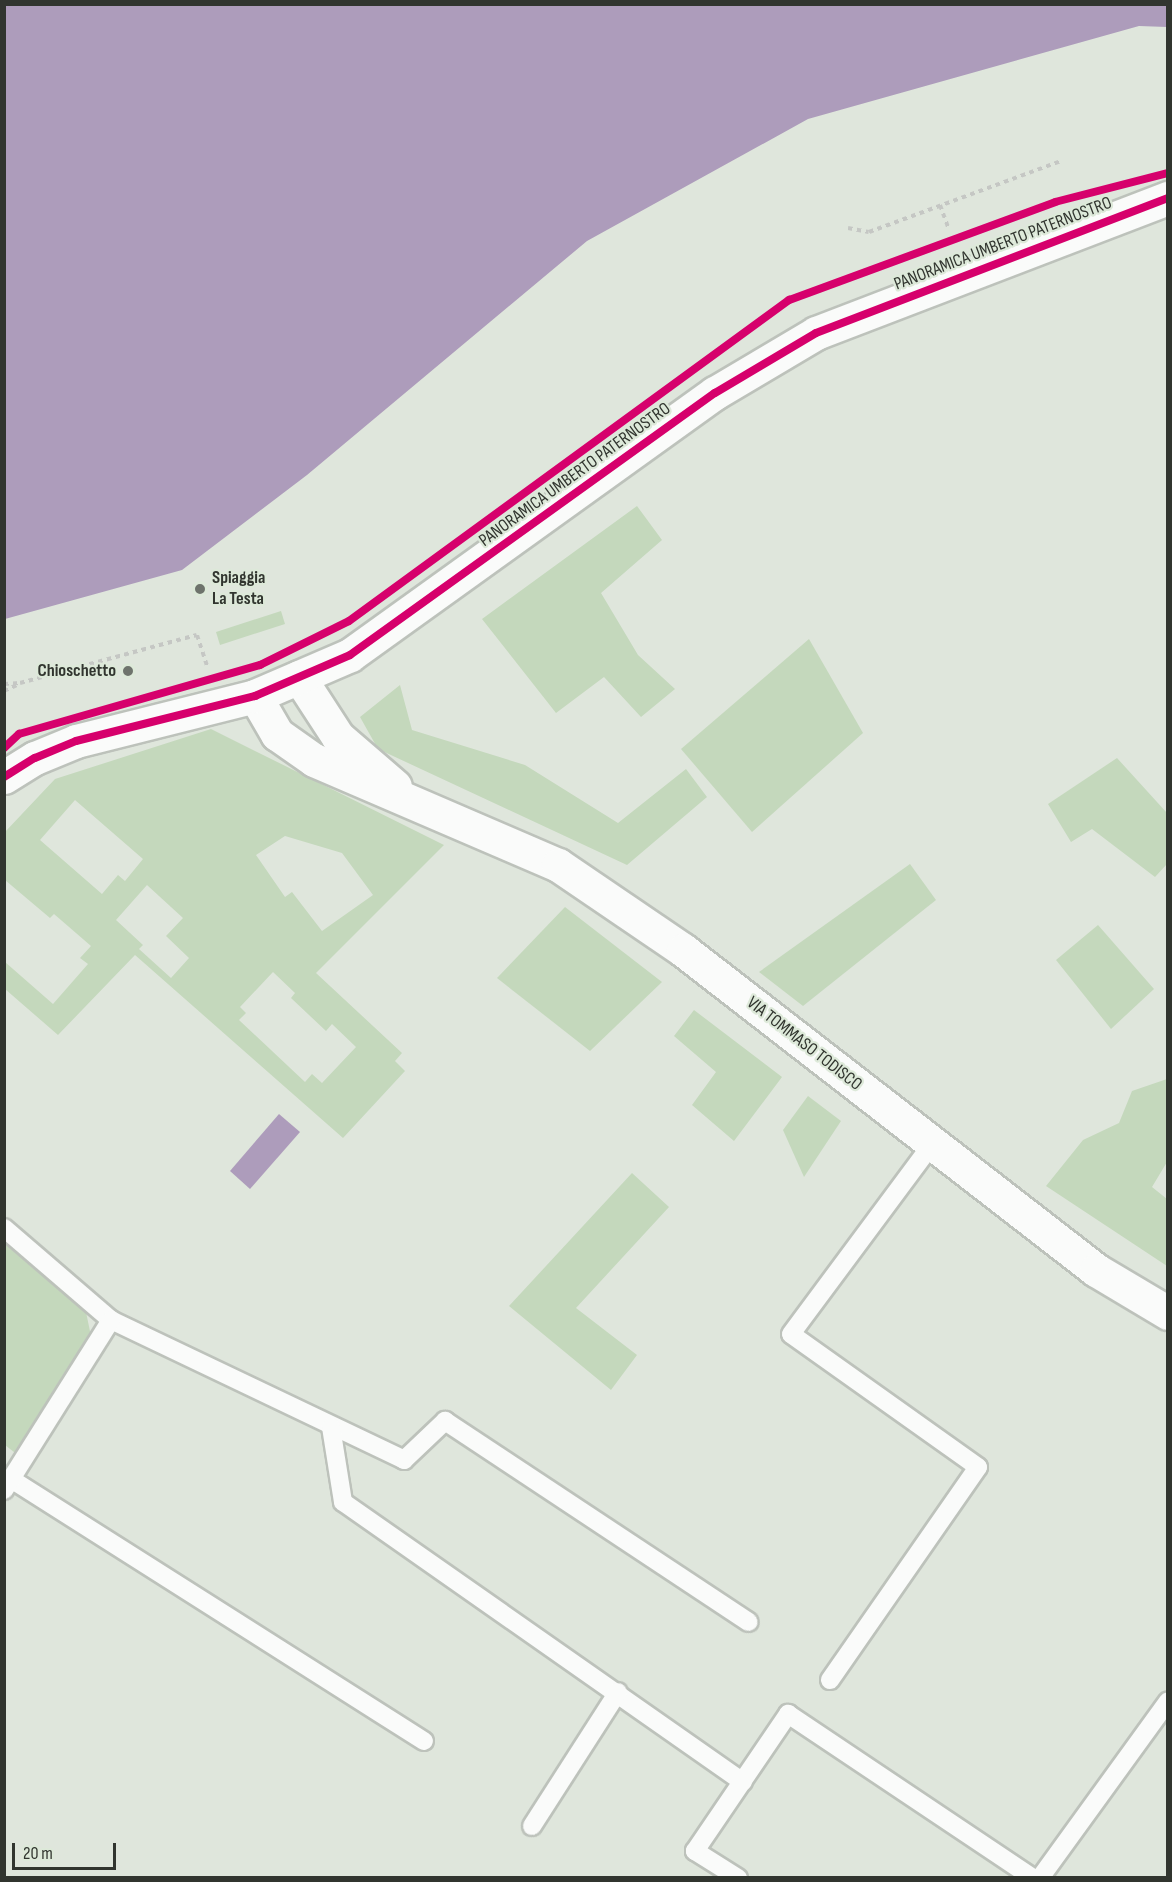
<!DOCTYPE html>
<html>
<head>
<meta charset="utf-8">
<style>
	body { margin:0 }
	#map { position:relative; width:1172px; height:1882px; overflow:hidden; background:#dfe6dc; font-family:"Sofia Sans Condensed",sans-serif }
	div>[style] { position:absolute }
	.green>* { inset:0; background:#c4d8bc }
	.water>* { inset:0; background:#ad9cbb }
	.path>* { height:4px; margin-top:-2px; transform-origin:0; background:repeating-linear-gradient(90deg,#c5c7c4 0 4.5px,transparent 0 9px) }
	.roads { filter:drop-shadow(2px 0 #bdc2bb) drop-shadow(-2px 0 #bdc2bb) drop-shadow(0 2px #bdc2bb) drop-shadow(0 -2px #bdc2bb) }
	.lane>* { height:18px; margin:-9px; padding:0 9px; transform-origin:9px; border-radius:9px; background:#fafbfa }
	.street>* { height:33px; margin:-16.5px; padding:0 16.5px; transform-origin:16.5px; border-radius:16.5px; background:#fafbfa }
	.cycleway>* { height:8px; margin:-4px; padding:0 4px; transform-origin:4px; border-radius:4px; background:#d6006c }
	.dots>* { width:16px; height:16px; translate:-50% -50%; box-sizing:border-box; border:3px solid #dde9d9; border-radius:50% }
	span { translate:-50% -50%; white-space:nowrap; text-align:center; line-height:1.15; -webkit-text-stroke:4.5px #dde9d9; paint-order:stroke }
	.street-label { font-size:18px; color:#31352f }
	.poi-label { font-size:18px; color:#31352f; font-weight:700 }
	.left { translate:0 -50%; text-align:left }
	.right { translate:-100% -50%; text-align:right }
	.frame { position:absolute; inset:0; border:6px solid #31352f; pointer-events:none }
	.scale { position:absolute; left:12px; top:1843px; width:104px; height:27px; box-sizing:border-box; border:3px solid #31352f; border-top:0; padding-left:8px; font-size:18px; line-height:21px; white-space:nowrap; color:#31352f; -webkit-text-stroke:4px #dde9d9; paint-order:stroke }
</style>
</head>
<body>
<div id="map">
	<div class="green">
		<div style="clip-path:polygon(637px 506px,662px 540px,601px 593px,638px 655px,675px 689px,641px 717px,604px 677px,556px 713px,482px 619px)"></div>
		<div style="clip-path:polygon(281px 611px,285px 624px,220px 645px,216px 632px)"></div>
		<div style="clip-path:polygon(809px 639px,863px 733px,752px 832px,681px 749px)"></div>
		<div style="clip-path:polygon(400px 685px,412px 730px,525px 765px,618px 823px,686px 769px,707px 797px,627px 865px,378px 749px,360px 717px)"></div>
		<div style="clip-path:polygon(evenodd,211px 729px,444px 845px,316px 973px,402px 1053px,395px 1061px,405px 1071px,343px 1138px,135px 955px,58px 1035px,5px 989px,5px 962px,53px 1004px,88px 964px,80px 958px,91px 946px,54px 914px,50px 918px,5px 880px,5px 832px,55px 779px,211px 729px,75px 800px,143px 859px,125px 881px,118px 875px,102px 894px,40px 840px,75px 800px,211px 729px,285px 836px,342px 853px,373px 895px,322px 931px,292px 892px,285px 897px,256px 855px,285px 836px,211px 729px,147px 885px,183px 918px,166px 936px,189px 958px,171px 978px,139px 949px,143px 945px,116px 920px,147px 885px,211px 729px,273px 972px,295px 993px,291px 998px,326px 1031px,332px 1024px,356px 1047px,322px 1083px,312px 1074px,305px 1082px,239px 1020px,246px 1013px,240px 1007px,273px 972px)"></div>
		<div style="clip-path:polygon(1117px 758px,1167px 813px,1167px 864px,1155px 877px,1092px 829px,1071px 842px,1048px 804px)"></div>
		<div style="clip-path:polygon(910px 864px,936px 900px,803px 1006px,759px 972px)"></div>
		<div style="clip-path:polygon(565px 907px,662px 982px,590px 1051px,497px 978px)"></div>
		<div style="clip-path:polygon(1098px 925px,1154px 989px,1111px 1029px,1056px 960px)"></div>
		<div style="clip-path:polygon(694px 1010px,782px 1077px,734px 1141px,692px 1105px,716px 1072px,674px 1036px)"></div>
		<div style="clip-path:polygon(1167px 1079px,1167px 1162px,1152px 1187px,1167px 1199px,1167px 1266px,1046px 1186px,1083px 1140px,1119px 1123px,1132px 1091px)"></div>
		<div style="clip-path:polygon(808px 1096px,841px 1121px,804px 1177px,783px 1130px)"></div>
		<div style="clip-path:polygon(632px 1173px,669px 1207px,576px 1308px,637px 1355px,611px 1390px,509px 1306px)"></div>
		<div style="clip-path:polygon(4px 1243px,86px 1312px,92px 1341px,19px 1456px,5px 1445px)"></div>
	</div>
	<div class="water">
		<div style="clip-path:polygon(1167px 4px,1167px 27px,1139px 26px,808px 119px,587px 241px,307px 475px,182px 570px,5px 619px,5px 5px)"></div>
		<div style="clip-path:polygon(279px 1114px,300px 1132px,250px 1189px,230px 1171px)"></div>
	</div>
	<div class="path">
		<div style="left:940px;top:205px;width:23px;rotate:70deg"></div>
		<div style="left:848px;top:228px;width:21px;rotate:11deg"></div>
		<div style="left:869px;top:232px;width:205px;rotate:-20.3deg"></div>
		<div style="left:4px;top:684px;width:16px;rotate:-4deg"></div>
		<div style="left:20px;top:683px;width:183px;rotate:-15.2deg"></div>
		<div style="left:197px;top:635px;width:32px;rotate:72deg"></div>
		<div style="left:4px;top:691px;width:14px;rotate:-25deg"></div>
	</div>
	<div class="roads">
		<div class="lane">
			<div style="left:4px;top:1228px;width:141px;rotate:40.7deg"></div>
			<div style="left:111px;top:1320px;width:325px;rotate:25.5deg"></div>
			<div style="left:404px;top:1460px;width:57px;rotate:-43.6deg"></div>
			<div style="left:445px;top:1421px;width:364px;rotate:33.5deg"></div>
			<div style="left:331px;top:1427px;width:76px;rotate:80.9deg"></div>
			<div style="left:343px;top:1502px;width:488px;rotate:35deg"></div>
			<div style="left:11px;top:1479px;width:489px;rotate:32.4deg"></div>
			<div style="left:4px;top:1490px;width:201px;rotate:-57.8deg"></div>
			<div style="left:830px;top:1680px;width:259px;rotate:-55.2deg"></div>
			<div style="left:978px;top:1467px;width:229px;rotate:-144.6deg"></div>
			<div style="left:791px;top:1334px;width:238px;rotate:-53.4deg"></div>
			<div style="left:532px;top:1826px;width:159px;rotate:-57.3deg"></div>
			<div style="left:738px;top:1878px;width:51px;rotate:-147.9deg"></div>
			<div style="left:695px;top:1851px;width:166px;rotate:-55.8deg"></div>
			<div style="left:788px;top:1714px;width:295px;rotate:33.8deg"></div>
			<div style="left:1040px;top:1878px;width:218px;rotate:-54.1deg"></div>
		</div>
		<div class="street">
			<div style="left:299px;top:677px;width:72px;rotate:57deg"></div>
			<div style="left:338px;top:737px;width:75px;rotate:40.7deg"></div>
			<div style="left:255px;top:696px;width:44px;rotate:59.9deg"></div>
			<div style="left:277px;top:734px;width:45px;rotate:35.1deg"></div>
			<div style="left:314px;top:760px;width:266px;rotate:23.3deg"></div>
			<div style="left:558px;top:865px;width:151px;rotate:34.2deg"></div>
			<div style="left:683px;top:950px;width:522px;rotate:37.77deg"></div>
			<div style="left:1096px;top:1270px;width:84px;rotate:30.8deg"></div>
			<div style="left:4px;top:777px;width:36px;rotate:-32deg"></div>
			<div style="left:35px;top:758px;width:44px;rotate:-22.5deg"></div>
			<div style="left:76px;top:741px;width:185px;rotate:-14.1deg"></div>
			<div style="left:255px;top:696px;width:103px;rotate:-23.3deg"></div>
			<div style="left:350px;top:655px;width:449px;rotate:-35.7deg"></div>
			<div style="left:715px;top:393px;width:117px;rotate:-30.7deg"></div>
			<div style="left:816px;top:333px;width:377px;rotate:-21deg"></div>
		</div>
	</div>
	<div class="cycleway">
		<div style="left:4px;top:748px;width:21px;rotate:-43deg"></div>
		<div style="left:19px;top:734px;width:251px;rotate:-16deg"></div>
		<div style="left:260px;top:665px;width:99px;rotate:-26.3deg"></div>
		<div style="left:349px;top:621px;width:545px;rotate:-36.11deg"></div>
		<div style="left:789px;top:300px;width:283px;rotate:-20.2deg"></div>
		<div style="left:1055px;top:202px;width:117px;rotate:-14.4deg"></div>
		<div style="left:4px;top:777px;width:36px;rotate:-32deg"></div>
		<div style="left:35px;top:758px;width:44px;rotate:-22.5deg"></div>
		<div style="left:76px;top:741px;width:185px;rotate:-14.1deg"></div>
		<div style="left:255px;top:696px;width:103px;rotate:-23.3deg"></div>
		<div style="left:350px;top:655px;width:449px;rotate:-35.7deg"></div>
		<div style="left:715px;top:393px;width:117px;rotate:-30.7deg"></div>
		<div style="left:816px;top:333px;width:377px;rotate:-21deg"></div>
	</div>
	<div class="dots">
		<div style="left:200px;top:589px;background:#6e736c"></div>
		<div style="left:128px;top:671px;background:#6e736c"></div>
	</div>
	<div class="street-label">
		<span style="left:1003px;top:244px;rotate:-21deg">PANORAMICA UMBERTO PATERNOSTRO</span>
		<span style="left:575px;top:475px;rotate:-36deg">PANORAMICA UMBERTO PATERNOSTRO</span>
		<span style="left:804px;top:1044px;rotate:38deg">VIA TOMMASO TODISCO</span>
	</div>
	<div class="poi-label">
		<span class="left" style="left:212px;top:589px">Spiaggia<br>La Testa</span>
		<span class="right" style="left:116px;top:671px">Chioschetto</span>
	</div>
	<div class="frame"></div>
	<div class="scale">20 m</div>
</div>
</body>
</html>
